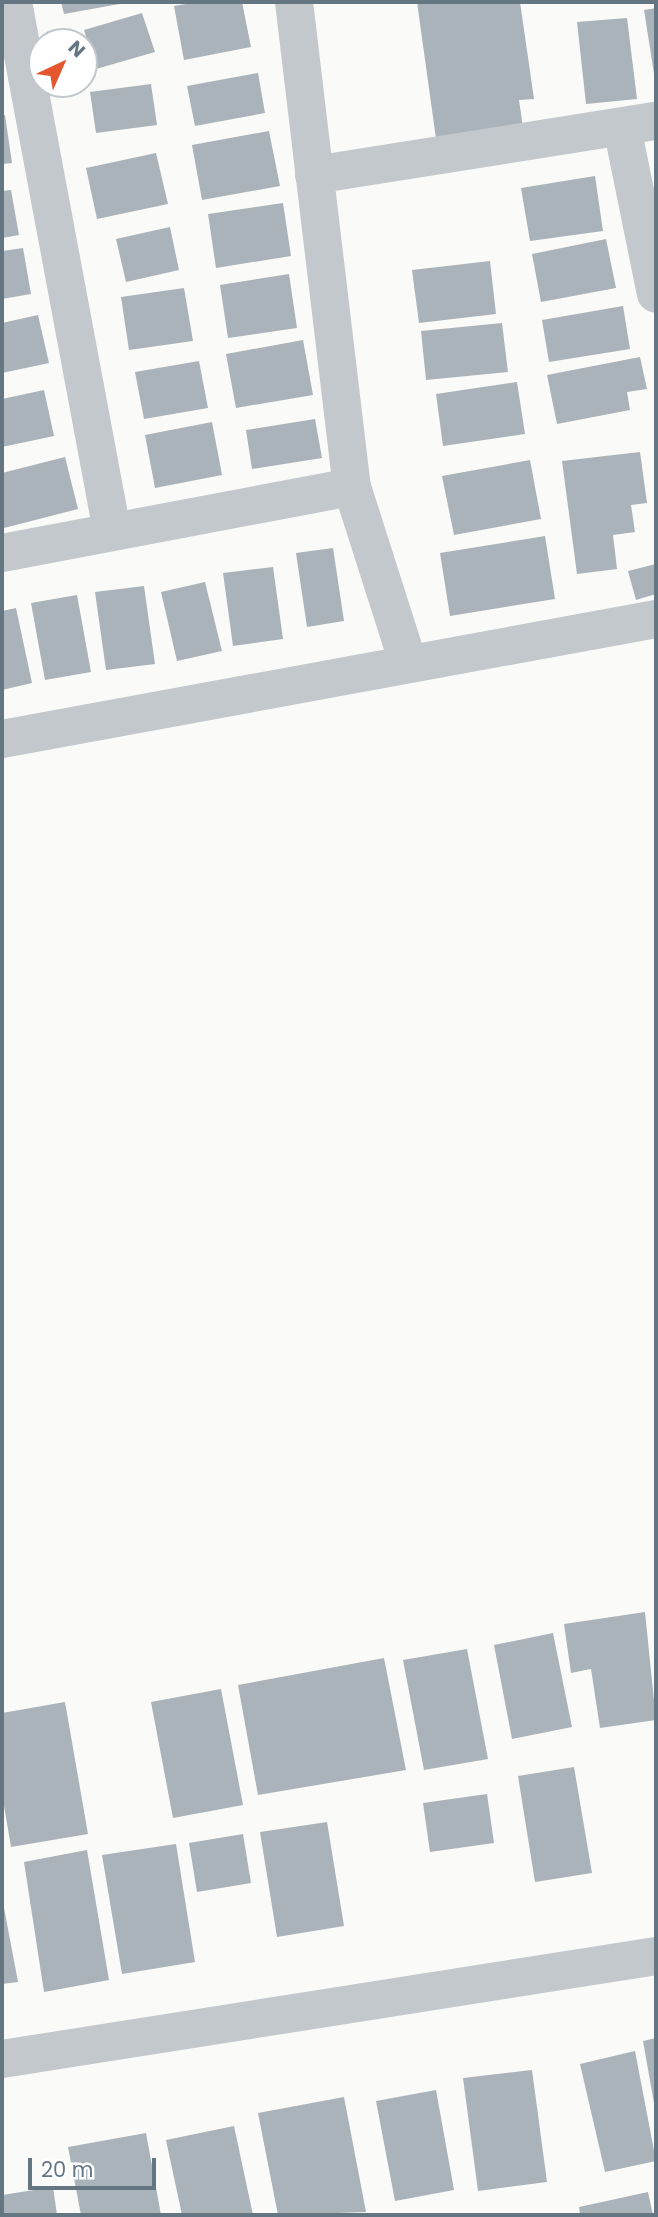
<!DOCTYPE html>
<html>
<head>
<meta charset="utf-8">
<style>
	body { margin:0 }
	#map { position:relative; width:658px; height:2217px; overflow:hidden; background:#fafaf8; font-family:Poppins,sans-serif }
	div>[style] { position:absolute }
	.building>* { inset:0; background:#aab3b9 }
	.minor>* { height:38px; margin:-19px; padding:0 19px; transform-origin:19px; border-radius:19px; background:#c3c8cc }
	span { translate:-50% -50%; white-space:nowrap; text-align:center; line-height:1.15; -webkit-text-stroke:7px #fff; paint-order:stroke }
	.frame { position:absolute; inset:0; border:4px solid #657683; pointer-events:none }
	.north { position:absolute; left:28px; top:28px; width:70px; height:70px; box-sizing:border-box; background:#fff; border:2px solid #c1c8cd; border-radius:50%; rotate:44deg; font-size:19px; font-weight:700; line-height:28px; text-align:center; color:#657683 }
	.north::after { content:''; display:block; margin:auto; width:24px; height:32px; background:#e4572e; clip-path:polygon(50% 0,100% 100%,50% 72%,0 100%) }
	.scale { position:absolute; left:28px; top:2158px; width:128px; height:32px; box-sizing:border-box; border:4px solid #657683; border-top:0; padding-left:9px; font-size:21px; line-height:24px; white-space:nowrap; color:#657683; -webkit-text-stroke:5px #fff; paint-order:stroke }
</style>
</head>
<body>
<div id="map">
	<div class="building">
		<div style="clip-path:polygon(61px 2px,125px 2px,125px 3px,64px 14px)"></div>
		<div style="clip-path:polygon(198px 2px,242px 2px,251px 47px,184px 60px,174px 6px)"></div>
		<div style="clip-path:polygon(417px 2px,520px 2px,534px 99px,519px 100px,524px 134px,437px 146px)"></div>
		<div style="clip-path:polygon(656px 8px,656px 80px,655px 80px,644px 10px)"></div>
		<div style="clip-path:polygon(142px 13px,155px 52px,96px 69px,84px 30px)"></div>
		<div style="clip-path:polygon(627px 18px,637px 99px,586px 104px,577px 22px)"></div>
		<div style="clip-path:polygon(258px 73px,265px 113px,195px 126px,187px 86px)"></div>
		<div style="clip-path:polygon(151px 84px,157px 125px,96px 133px,90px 92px)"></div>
		<div style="clip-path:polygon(5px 115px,12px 163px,2px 164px,2px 116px)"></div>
		<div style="clip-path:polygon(269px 131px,280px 186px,202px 200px,192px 145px)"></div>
		<div style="clip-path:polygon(156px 153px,168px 204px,97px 219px,86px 168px)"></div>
		<div style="clip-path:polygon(595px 176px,603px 231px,530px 241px,521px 188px)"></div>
		<div style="clip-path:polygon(11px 190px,19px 235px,2px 238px,2px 191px)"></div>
		<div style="clip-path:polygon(283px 203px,291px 256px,216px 268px,208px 214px)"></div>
		<div style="clip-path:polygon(170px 227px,179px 270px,126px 282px,116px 239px)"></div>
		<div style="clip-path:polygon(606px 239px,616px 288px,541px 302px,532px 254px)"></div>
		<div style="clip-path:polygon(23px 248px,31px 294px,2px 299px,2px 251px)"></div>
		<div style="clip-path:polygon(490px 261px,496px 314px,419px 323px,412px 270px)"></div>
		<div style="clip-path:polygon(289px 274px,297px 328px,228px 338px,220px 285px)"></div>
		<div style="clip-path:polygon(184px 288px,193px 341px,129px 350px,121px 297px)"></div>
		<div style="clip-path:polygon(623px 306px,630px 349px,549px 362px,542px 320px)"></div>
		<div style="clip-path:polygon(38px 315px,49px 363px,2px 373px,2px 323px)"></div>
		<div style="clip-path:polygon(502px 323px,508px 372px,426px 380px,421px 331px)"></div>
		<div style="clip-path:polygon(303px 340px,313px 395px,236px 408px,226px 354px)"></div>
		<div style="clip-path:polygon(640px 357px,647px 389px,627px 392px,630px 410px,557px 424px,547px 375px)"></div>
		<div style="clip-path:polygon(199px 361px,208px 408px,144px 419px,135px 372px)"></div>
		<div style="clip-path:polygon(517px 382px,525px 434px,443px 446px,436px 394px)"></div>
		<div style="clip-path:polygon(44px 390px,54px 436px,2px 447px,2px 399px)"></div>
		<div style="clip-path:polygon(315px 419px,322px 458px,252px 469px,246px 430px)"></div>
		<div style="clip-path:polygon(212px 422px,222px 475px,155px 488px,145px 435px)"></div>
		<div style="clip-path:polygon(640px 452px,647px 503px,631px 505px,635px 532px,613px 535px,617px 569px,577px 574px,562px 461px)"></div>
		<div style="clip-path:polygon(65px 457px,78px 509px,4px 528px,2px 473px)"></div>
		<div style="clip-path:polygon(530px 460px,541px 519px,454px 535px,442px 476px)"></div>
		<div style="clip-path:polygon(545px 536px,555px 599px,450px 616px,440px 553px)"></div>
		<div style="clip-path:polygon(333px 548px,344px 621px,307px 627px,296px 553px)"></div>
		<div style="clip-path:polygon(656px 564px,656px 594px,636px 600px,628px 571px)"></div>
		<div style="clip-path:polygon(273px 567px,283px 639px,233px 646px,223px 573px)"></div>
		<div style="clip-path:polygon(205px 582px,222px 651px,177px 661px,161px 592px)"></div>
		<div style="clip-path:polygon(144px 586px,155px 664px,106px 670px,95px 592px)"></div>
		<div style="clip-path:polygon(77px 595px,91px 672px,45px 680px,31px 603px)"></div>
		<div style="clip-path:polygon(16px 608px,32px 683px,2px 690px,2px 611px)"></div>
		<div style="clip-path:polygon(645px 1612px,656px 1720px,600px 1728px,591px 1669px,571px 1673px,564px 1624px)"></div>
		<div style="clip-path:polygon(553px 1633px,572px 1727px,512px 1739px,494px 1645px)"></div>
		<div style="clip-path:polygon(467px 1649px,488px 1759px,424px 1770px,403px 1660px)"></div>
		<div style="clip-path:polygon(384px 1658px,406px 1770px,258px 1795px,238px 1685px)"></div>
		<div style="clip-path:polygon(221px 1689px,243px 1805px,173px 1818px,151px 1702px)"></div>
		<div style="clip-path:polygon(65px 1702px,88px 1834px,11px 1847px,2px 1794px,2px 1713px)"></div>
		<div style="clip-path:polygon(574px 1767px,592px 1873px,535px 1882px,518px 1776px)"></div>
		<div style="clip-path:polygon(487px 1794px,494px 1843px,430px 1852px,423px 1803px)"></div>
		<div style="clip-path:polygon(327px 1822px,344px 1926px,277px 1937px,260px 1832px)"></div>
		<div style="clip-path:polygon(243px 1834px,251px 1883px,197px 1892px,189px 1843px)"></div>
		<div style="clip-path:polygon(176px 1844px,195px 1962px,122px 1974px,102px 1855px)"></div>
		<div style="clip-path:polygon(87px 1850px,109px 1980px,44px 1992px,24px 1862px)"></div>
		<div style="clip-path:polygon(2px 1897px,18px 1982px,2px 1984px)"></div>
		<div style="clip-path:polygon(656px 2038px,656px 2109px,655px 2109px,643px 2041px)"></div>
		<div style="clip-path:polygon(635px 2051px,656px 2161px,605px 2172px,580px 2064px)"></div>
		<div style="clip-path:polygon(532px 2070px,547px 2182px,478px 2191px,463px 2078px)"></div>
		<div style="clip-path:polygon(436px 2090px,454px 2190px,395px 2201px,376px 2101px)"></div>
		<div style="clip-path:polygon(344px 2097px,366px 2212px,278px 2215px,258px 2113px)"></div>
		<div style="clip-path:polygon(234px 2126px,253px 2215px,182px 2215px,166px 2140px)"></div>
		<div style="clip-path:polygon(146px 2133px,161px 2215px,81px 2215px,68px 2147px)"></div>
		<div style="clip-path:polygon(53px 2187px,57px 2215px,2px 2215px,2px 2195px)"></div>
		<div style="clip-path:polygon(648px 2192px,653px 2215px,580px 2215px,579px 2207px)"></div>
	</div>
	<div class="minor">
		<div style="left:13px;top:2px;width:538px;rotate:79.4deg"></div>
		<div style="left:294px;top:2px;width:488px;rotate:83.2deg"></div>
		<div style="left:622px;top:127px;width:170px;rotate:78.5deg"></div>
		<div style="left:314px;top:175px;width:346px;rotate:-9deg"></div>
		<div style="left:2px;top:553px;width:356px;rotate:-10.7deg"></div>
		<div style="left:352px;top:487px;width:185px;rotate:72.3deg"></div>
		<div style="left:2px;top:739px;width:665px;rotate:-10.4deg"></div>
		<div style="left:2px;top:2059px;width:662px;rotate:-8.95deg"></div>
	</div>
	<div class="frame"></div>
	<div class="north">N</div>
	<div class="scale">20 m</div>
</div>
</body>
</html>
